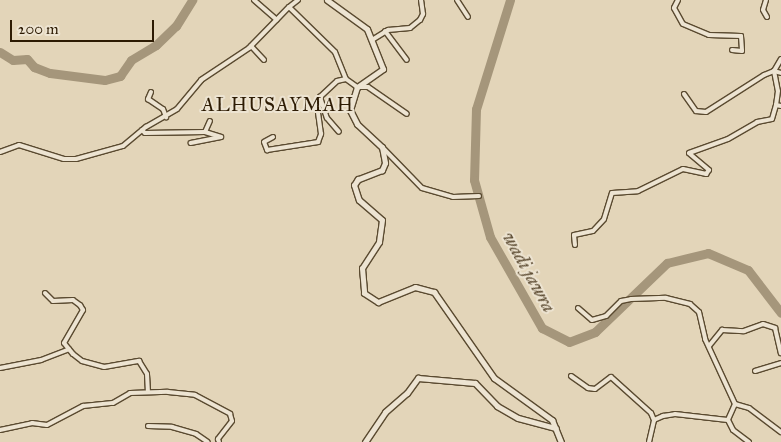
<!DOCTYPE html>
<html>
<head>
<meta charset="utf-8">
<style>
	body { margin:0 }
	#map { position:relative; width:781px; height:442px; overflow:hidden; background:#e3d5b9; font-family:"IM FELL Great Primer",serif }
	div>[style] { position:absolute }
	.river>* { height:9px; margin:-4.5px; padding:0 4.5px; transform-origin:4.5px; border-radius:4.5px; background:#a5967b }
	.roads { filter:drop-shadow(1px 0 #5a4a30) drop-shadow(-1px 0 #5a4a30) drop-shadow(0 1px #5a4a30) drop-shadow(0 -1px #5a4a30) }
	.minor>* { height:4px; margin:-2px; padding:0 2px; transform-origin:2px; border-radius:2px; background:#ede4d2 }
	.tertiary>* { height:5px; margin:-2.5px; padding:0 2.5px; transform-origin:2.5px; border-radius:2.5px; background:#ede4d2 }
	span { translate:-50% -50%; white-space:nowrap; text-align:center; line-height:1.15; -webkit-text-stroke:4px #ede4d2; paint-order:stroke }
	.neighbourhood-label { font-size:19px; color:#2d1b03; letter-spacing:1px }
	.water-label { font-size:19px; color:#5d4c33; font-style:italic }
	.scale { position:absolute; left:10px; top:20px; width:144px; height:22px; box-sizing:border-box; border:2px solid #2d1b03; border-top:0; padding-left:6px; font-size:15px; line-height:18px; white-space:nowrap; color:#2d1b03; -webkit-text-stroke:4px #ede4d2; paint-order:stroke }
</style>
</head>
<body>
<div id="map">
	<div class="river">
		<div style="left:510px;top:0;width:114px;rotate:107.3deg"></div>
		<div style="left:476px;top:109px;width:71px;rotate:91.6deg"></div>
		<div style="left:474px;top:180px;width:59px;rotate:74.3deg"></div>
		<div style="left:490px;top:237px;width:105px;rotate:60.3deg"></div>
		<div style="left:542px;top:328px;width:30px;rotate:27deg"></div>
		<div style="left:569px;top:342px;width:28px;rotate:-21deg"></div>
		<div style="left:595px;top:332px;width:100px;rotate:-43.8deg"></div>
		<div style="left:667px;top:263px;width:42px;rotate:-13.7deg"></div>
		<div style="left:708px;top:253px;width:43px;rotate:23deg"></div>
		<div style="left:748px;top:270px;width:54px;rotate:52.5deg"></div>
		<div style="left:0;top:52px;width:15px;rotate:32deg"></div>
		<div style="left:13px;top:60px;width:14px;rotate:-4deg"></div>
		<div style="left:27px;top:59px;width:11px;rotate:49deg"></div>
		<div style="left:34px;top:67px;width:17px;rotate:21deg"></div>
		<div style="left:50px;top:73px;width:55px;rotate:7.3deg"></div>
		<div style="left:105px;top:80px;width:16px;rotate:-15deg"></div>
		<div style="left:120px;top:76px;width:19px;rotate:-55deg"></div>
		<div style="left:131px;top:60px;width:29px;rotate:-31deg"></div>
		<div style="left:156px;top:45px;width:28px;rotate:-44deg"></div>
		<div style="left:176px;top:26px;width:31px;rotate:-58deg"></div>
	</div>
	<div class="roads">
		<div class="minor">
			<div style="left:254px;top:0;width:30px;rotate:41deg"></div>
			<div style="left:298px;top:0;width:11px;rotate:142deg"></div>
			<div style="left:289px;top:7px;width:64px;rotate:44.4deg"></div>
			<div style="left:335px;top:52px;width:29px;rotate:68deg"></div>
			<div style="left:346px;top:79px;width:14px;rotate:36deg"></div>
			<div style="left:357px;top:87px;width:11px"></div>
			<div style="left:368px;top:87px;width:47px;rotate:34.7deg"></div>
			<div style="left:457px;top:0;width:20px;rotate:57deg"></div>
			<div style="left:678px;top:0;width:9px;rotate:117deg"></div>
			<div style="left:674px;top:8px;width:18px;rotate:61deg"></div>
			<div style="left:683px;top:24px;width:28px;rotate:23deg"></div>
			<div style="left:709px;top:35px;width:32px;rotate:2deg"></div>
			<div style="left:741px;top:36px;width:15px;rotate:86deg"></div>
			<div style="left:742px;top:51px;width:10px;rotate:-174deg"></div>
			<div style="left:766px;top:0;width:10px;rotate:107deg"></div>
			<div style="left:763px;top:10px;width:8px;rotate:60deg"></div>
			<div style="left:385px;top:31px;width:36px;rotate:53deg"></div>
			<div style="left:372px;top:40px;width:19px;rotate:-32deg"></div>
			<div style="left:388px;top:30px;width:22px;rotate:-5deg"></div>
			<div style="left:410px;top:28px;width:13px;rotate:-39deg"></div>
			<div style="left:420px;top:20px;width:7px;rotate:-63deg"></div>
			<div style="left:423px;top:14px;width:14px;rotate:-98deg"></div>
			<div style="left:251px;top:46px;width:19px;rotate:47deg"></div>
			<div style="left:781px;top:59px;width:14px;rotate:120deg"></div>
			<div style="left:774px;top:71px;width:20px;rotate:79deg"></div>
			<div style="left:778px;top:91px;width:14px;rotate:98deg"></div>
			<div style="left:776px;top:105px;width:5px;rotate:11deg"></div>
			<div style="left:151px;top:92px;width:8px;rotate:113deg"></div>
			<div style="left:148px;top:99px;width:18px;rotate:34deg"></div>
			<div style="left:163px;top:109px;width:9px;rotate:69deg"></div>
			<div style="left:684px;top:94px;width:21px;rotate:55deg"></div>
			<div style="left:696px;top:111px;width:10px;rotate:6deg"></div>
			<div style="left:706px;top:112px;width:69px;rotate:-32.5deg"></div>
			<div style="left:764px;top:75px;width:11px;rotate:-22deg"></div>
			<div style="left:774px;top:71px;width:7px;rotate:16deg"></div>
			<div style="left:320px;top:97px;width:22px;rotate:72deg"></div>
			<div style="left:327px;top:118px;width:18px;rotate:49deg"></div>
			<div style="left:142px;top:130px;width:4px;rotate:45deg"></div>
			<div style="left:145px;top:133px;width:60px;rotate:-1deg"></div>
			<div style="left:205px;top:132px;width:17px;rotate:17deg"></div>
			<div style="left:221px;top:137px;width:31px;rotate:169deg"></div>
			<div style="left:205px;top:132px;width:12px;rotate:-66deg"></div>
			<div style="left:273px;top:137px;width:10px;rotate:151deg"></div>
			<div style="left:264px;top:142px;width:9px;rotate:69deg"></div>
			<div style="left:267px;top:150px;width:52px;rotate:-8.9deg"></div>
			<div style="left:318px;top:142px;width:9px;rotate:-69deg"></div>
			<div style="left:321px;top:134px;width:30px;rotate:-98deg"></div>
			<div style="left:317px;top:104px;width:8px;rotate:-67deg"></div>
			<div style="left:320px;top:97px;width:23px;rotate:-43deg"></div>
			<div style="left:337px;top:81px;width:9px;rotate:-13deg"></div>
			<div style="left:382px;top:147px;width:57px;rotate:45.7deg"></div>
			<div style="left:422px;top:188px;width:32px;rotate:16deg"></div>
			<div style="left:453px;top:197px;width:26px;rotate:-2deg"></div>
			<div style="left:0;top:152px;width:20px;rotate:-20deg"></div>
			<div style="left:19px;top:145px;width:47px;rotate:17.3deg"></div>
			<div style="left:64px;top:159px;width:12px"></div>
			<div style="left:76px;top:159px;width:49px;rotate:-15.5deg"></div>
			<div style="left:123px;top:146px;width:30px;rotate:-40deg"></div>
			<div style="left:146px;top:127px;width:36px;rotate:-30deg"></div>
			<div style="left:177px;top:109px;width:38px;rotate:-50deg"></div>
			<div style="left:201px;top:80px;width:58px;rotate:-33.7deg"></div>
			<div style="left:249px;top:48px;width:57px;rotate:-45.7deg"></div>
			<div style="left:575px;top:245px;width:10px;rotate:-96deg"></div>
			<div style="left:574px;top:235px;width:19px;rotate:-12deg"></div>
			<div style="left:593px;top:231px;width:16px;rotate:-47deg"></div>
			<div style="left:604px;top:219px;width:27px;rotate:-73deg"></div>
			<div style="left:612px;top:193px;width:26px;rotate:-4deg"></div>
			<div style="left:638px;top:191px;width:50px;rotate:-26.1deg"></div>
			<div style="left:683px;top:169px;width:24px;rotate:12deg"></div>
			<div style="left:706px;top:174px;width:5px;rotate:-53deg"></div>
			<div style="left:709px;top:170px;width:26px;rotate:-140deg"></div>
			<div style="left:689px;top:153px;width:41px;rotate:-19.7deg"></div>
			<div style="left:728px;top:139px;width:34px;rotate:-30deg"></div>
			<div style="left:757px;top:122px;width:15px;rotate:-11deg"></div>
			<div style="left:772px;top:119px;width:15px;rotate:-74deg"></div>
			<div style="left:45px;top:293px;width:11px;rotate:45deg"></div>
			<div style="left:53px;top:301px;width:20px;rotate:-3deg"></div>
			<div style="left:73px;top:300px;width:9px;rotate:36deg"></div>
			<div style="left:80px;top:305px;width:6px;rotate:59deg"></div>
			<div style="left:83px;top:310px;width:38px;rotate:120deg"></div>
			<div style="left:64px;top:343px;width:14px;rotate:51deg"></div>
			<div style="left:73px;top:354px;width:11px;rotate:38deg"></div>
			<div style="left:82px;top:361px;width:23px;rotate:15deg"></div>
			<div style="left:104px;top:367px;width:36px;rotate:-10deg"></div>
			<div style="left:139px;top:361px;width:15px;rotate:58deg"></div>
			<div style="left:147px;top:374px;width:17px;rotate:87deg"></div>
			<div style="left:578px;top:308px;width:18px;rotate:41deg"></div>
			<div style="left:592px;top:320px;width:15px;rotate:-16deg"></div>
			<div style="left:606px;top:316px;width:21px;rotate:-45deg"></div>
			<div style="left:621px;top:301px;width:10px;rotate:-11deg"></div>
			<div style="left:631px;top:299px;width:35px;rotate:-2deg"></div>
			<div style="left:666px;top:298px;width:25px;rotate:14deg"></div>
			<div style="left:690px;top:304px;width:12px;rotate:42deg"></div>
			<div style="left:699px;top:312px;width:28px;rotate:77deg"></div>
			<div style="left:705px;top:339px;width:72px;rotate:65.2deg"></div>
			<div style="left:735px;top:404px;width:17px;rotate:114deg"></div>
			<div style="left:709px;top:346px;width:21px;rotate:-51deg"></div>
			<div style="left:722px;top:330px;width:22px;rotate:3deg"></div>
			<div style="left:744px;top:331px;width:20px;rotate:-20deg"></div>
			<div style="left:763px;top:324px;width:13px;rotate:18deg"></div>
			<div style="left:775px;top:328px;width:26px;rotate:77deg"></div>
			<div style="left:0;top:368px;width:42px;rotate:-11deg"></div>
			<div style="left:41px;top:360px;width:30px;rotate:-21deg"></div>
			<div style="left:755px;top:371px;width:27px;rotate:-17deg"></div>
			<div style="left:571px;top:376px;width:21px;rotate:35deg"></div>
			<div style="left:588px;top:388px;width:7px;rotate:8deg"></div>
			<div style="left:595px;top:389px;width:20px;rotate:-37deg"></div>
			<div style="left:611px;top:377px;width:54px;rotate:42deg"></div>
			<div style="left:651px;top:413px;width:8px;rotate:67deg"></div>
			<div style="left:735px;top:404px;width:15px;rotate:16deg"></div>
			<div style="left:749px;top:408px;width:40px;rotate:37deg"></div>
			<div style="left:728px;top:420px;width:11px;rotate:63deg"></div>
			<div style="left:733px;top:430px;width:20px;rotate:37deg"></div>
			<div style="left:148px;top:426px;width:24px;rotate:2deg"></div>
			<div style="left:172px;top:427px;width:25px;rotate:16deg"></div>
			<div style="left:196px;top:434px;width:14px;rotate:34deg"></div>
			<div style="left:0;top:430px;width:33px;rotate:-12deg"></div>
			<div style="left:32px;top:423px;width:15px;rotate:8deg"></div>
			<div style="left:47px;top:425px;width:41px;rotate:-27.8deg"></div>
			<div style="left:83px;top:406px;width:30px;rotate:-6deg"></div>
			<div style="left:113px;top:403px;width:20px;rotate:-30deg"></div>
			<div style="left:130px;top:393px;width:38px;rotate:-2deg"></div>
			<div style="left:168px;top:392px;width:27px;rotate:6deg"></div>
			<div style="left:195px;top:395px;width:40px;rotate:28deg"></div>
			<div style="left:230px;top:414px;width:7px;rotate:74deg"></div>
			<div style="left:232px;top:421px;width:23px;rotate:128deg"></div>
			<div style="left:218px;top:439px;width:3px;rotate:72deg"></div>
			<div style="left:649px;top:442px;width:23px;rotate:-77deg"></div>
			<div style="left:654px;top:420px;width:10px;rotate:-24deg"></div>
			<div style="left:663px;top:416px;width:12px;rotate:-9deg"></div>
			<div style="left:675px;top:414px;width:53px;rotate:6.5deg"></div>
		</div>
		<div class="tertiary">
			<div style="left:327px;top:0;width:49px;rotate:35.9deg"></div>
			<div style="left:367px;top:29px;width:43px;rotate:68.2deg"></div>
			<div style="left:383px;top:69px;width:32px;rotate:145deg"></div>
			<div style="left:357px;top:87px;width:24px;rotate:107deg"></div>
			<div style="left:350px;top:110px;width:16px;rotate:63deg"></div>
			<div style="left:357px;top:124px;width:34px;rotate:43deg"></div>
			<div style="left:382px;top:147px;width:16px;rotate:79deg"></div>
			<div style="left:385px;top:163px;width:8px;rotate:113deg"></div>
			<div style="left:382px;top:170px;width:26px;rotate:159deg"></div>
			<div style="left:358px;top:179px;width:7px;rotate:124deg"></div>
			<div style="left:354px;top:185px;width:16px;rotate:72deg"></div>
			<div style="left:359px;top:200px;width:30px;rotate:41deg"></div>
			<div style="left:382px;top:220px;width:22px;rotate:98deg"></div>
			<div style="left:379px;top:242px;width:31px;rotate:123deg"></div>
			<div style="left:362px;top:268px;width:25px;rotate:85deg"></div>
			<div style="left:364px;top:293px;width:17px;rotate:33deg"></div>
			<div style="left:378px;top:302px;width:40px;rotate:-22deg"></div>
			<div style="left:415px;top:287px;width:20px;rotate:15deg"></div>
			<div style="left:434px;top:292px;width:105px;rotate:55.1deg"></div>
			<div style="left:494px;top:378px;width:72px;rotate:35.9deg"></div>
			<div style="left:552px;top:420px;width:24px;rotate:68deg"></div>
			<div style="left:365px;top:442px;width:36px;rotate:-56deg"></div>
			<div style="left:385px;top:412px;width:29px;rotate:-41deg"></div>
			<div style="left:407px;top:393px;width:19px;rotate:-54deg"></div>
			<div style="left:418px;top:378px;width:57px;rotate:5deg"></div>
			<div style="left:475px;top:383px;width:32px;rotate:46deg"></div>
			<div style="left:497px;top:406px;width:24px;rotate:30deg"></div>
			<div style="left:518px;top:418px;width:39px;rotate:15deg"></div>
		</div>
	</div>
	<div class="neighbourhood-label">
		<span style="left:278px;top:105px">ALHUSAYMAH</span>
	</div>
	<div class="water-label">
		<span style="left:529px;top:272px;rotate:61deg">wadi jawra</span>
	</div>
	<div class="scale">200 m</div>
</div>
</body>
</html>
